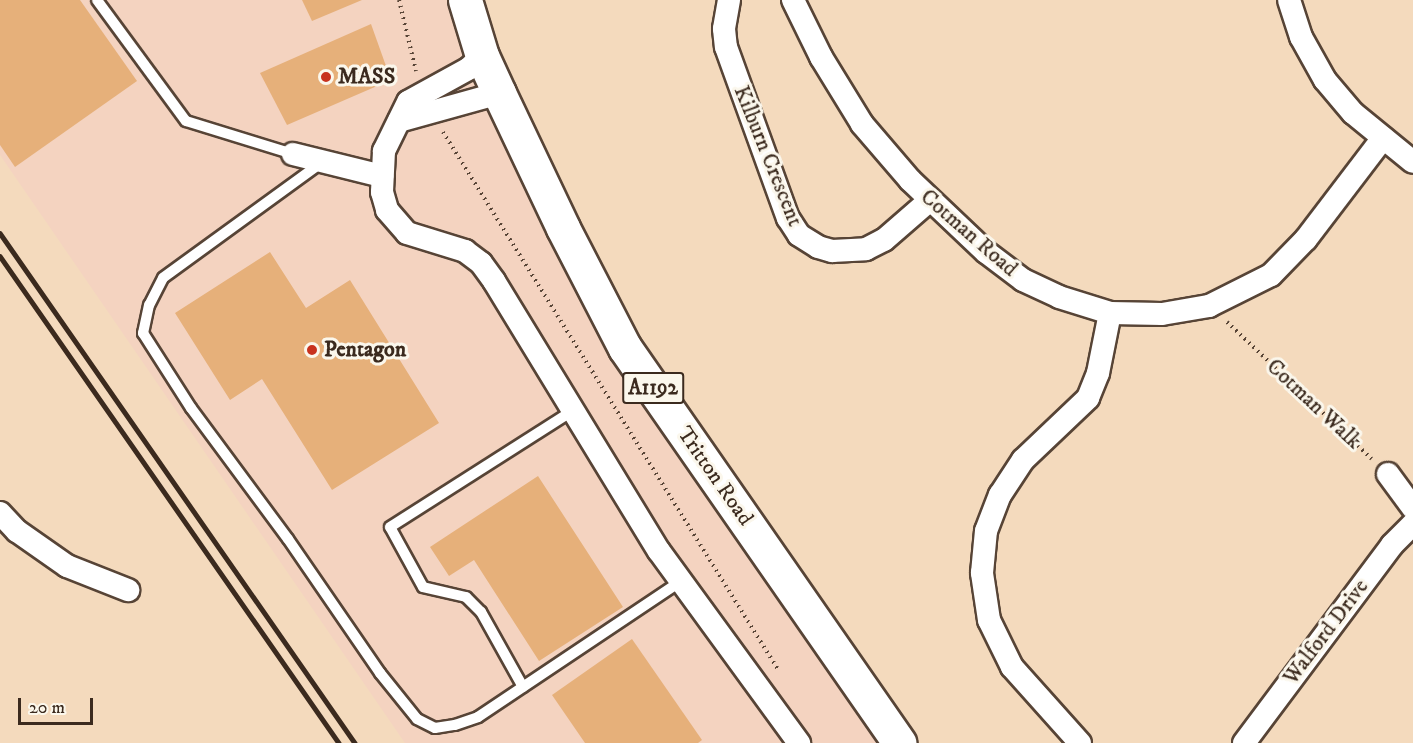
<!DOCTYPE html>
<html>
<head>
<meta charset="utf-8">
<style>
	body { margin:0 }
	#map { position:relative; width:1413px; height:743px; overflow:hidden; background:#f4dabd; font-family:"IM FELL DW Pica",serif }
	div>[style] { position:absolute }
	.built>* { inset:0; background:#f4d3c0 }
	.building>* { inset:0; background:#e6b07a }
	.path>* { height:4px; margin-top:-2px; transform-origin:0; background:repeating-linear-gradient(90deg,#574436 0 1.5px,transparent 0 6px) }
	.roads { filter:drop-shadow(2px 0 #574436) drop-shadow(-2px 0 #574436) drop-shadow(0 2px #574436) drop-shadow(0 -2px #574436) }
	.service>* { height:10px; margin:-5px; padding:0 5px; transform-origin:5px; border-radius:5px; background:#fff }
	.minor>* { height:22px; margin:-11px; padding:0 11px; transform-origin:11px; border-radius:11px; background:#fff }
	.primary>* { height:33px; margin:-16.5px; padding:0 16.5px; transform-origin:16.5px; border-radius:16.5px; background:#fff }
	.rail>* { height:4.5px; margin:-2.25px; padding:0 2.25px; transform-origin:2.25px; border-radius:2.25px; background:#3b2a1e }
	.dots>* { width:16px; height:16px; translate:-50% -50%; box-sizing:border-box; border:3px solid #fbf7ec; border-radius:50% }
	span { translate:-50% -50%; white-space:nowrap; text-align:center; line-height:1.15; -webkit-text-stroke:6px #fbf7ec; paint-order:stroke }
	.shield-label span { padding:2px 4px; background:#fbf7ec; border:2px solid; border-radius:4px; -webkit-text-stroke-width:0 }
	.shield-label { font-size:21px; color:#3b2a1e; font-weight:700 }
	.poi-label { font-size:22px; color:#3b2a1e; font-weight:700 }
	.left { translate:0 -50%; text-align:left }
	.street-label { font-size:22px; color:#3b2a1e }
	.scale { position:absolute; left:18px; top:698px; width:75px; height:27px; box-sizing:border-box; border:3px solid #3b2a1e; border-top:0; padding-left:8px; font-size:18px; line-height:21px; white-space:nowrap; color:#3b2a1e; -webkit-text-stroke:4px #fbf7ec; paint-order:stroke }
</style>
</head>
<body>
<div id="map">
	<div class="built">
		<div style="clip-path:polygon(0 0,465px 0,563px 228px,900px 743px,405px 743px,0 155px)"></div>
	</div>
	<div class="building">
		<div style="clip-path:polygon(0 0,80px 0,137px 81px,15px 167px,0 145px)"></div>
		<div style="clip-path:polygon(302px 0,362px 0,312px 21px)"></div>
		<div style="clip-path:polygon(371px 24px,391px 80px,287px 125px,260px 73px)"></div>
		<div style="clip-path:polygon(270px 252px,306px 308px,350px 280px,439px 423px,332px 490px,262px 379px,230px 400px,175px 313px)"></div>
		<div style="clip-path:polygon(538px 476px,623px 607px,539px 661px,474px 560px,449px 576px,430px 547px)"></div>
		<div style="clip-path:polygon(632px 639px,702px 740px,698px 743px,585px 743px,552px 695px)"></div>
	</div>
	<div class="path">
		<div style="left:399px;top:0;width:73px;rotate:76.5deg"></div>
		<div style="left:443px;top:132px;width:635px;rotate:58.06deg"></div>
		<div style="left:1227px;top:322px;width:199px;rotate:43.4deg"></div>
	</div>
	<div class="roads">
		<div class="service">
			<div style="left:97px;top:0;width:150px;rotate:53.7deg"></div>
			<div style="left:186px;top:121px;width:112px;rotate:17.1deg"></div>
			<div style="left:321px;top:163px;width:195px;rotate:144deg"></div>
			<div style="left:163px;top:278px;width:30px;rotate:117deg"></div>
			<div style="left:149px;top:305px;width:29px;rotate:102deg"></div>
			<div style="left:143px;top:333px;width:89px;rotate:57.4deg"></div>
			<div style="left:191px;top:408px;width:163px;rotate:53.5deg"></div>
			<div style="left:288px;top:539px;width:163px;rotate:55.5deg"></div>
			<div style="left:380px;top:673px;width:59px;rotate:51.2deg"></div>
			<div style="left:417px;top:719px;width:20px;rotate:27deg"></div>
			<div style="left:435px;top:728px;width:20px;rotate:-9deg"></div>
			<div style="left:455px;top:725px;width:24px;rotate:-19deg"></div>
			<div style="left:478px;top:717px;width:244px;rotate:-33.8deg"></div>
			<div style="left:523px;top:687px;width:86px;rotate:-119.2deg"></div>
			<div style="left:481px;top:612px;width:21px;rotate:-135deg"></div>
			<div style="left:466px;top:597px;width:44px;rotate:-166.9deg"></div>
			<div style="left:423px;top:587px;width:68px;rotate:-118.8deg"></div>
			<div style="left:390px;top:527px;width:218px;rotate:-32.5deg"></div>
		</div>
		<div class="minor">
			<div style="left:729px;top:0;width:29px;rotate:100deg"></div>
			<div style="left:724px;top:29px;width:18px;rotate:84deg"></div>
			<div style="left:726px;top:47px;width:182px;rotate:70.1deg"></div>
			<div style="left:788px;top:218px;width:20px;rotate:57deg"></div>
			<div style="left:799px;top:235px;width:22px;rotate:32deg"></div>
			<div style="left:818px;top:247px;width:15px;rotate:16deg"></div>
			<div style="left:832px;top:251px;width:34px;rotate:-3deg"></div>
			<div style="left:866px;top:249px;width:20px;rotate:-27deg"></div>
			<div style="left:884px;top:240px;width:61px;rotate:-41deg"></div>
			<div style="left:793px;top:0;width:64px;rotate:63.8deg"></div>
			<div style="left:821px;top:57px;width:79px;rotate:58.5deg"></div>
			<div style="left:862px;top:124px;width:74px;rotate:49.4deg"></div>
			<div style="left:910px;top:180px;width:105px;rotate:43.5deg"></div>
			<div style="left:986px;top:252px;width:46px;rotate:37.1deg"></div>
			<div style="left:1023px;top:280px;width:40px;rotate:25deg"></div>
			<div style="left:1059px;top:297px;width:53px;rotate:17.4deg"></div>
			<div style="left:1110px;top:313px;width:52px;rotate:1.1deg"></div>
			<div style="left:1162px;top:314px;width:48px;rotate:-9.7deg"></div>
			<div style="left:1209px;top:306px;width:69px;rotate:-26.6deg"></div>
			<div style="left:1271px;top:275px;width:50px;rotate:-45.8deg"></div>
			<div style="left:1306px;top:239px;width:127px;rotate:-52.7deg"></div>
			<div style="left:1289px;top:0;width:39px;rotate:72deg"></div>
			<div style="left:1301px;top:37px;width:49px;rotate:60.8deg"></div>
			<div style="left:1325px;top:80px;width:43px;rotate:49.7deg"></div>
			<div style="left:1353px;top:113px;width:77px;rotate:39.2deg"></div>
			<div style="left:482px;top:56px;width:19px;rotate:137deg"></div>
			<div style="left:468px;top:69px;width:68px;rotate:151.2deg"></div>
			<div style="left:408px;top:102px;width:55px;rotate:116.1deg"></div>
			<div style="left:384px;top:151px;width:41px;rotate:92.8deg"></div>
			<div style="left:382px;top:192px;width:19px;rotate:74deg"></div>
			<div style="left:387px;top:210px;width:30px;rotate:49deg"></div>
			<div style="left:407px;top:233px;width:61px;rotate:17.2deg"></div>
			<div style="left:465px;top:251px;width:20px;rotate:37deg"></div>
			<div style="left:481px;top:263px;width:22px;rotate:54deg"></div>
			<div style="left:494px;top:281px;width:316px;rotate:58.6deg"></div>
			<div style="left:659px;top:551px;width:238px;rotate:53.9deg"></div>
			<div style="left:399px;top:121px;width:104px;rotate:-15.6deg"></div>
			<div style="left:293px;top:154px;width:92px;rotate:13.9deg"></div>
			<div style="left:1388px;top:474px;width:42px;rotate:53.7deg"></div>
			<div style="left:0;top:513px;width:25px;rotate:47deg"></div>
			<div style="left:17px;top:531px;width:61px;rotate:35deg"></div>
			<div style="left:67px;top:566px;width:66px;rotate:21.5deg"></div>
			<div style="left:1080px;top:743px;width:102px;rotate:-131.8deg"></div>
			<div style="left:1012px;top:667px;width:52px;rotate:-116.1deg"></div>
			<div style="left:989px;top:620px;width:48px;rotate:-98.5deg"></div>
			<div style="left:982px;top:573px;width:42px;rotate:-84.6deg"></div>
			<div style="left:986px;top:531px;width:39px;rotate:-69deg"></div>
			<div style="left:1000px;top:495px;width:42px;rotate:-56.7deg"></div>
			<div style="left:1023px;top:460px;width:90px;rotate:-43.6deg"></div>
			<div style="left:1088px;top:398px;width:27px;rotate:-68deg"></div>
			<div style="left:1098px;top:373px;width:61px;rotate:-78.7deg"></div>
			<div style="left:1244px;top:743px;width:247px;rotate:-53.2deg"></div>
			<div style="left:1392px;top:545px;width:30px;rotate:-45deg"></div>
		</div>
		<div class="primary">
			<div style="left:465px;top:0;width:59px;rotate:73.1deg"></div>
			<div style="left:482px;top:56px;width:41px;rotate:65.3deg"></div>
			<div style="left:499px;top:93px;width:149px;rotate:64.6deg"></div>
			<div style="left:563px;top:228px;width:135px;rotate:62.7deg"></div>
			<div style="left:625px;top:348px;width:481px;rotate:55.2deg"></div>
		</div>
	</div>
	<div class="rail">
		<div style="left:0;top:233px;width:621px;rotate:55.16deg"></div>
		<div style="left:0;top:256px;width:593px;rotate:55.16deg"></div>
	</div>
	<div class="dots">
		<div style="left:326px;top:77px;background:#c8321e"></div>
		<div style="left:312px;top:350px;background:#c8321e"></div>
	</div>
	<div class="shield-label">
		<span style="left:653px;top:388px">A1192</span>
	</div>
	<div class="poi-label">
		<span class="left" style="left:338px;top:77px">MASS</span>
		<span class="left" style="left:324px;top:350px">Pentagon</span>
	</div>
	<div class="street-label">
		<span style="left:768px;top:156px;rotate:68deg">Kilburn Crescent</span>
		<span style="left:969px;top:233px;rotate:41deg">Cotman Road</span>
		<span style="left:1314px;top:404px;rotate:43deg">Cotman Walk</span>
		<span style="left:715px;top:476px;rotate:55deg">Tritton Road</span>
		<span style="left:1326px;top:632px;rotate:-53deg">Walford Drive</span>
	</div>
	<div class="scale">20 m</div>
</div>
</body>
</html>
